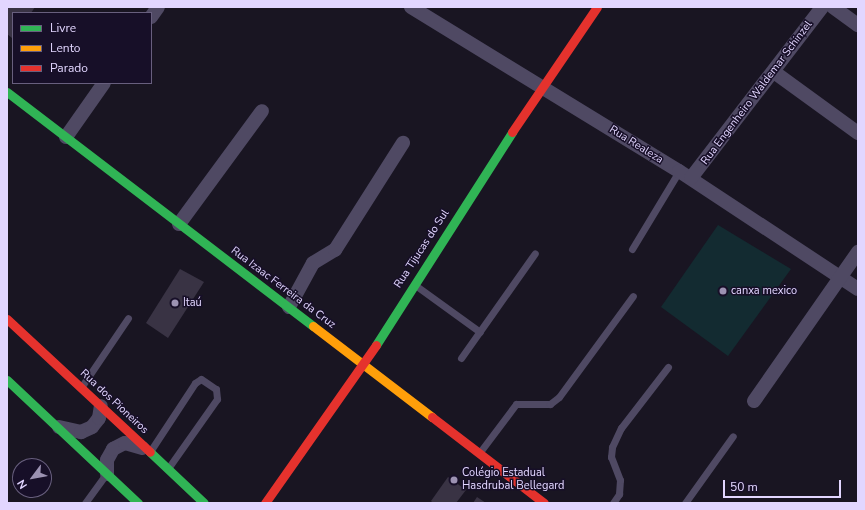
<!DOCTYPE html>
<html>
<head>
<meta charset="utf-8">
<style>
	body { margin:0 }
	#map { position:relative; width:865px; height:510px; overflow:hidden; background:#191522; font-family:"Nunito Sans",sans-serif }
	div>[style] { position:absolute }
	.green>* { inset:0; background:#132b31 }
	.building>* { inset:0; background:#393344 }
	.lane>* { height:7px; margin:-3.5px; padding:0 3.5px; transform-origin:3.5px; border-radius:3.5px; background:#4f4963 }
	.street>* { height:14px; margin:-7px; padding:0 7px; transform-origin:7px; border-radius:7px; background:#4f4963 }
	.fast>* { height:9px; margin:-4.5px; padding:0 4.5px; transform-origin:4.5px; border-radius:4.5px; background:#30b455 }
	.slow>* { height:9px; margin:-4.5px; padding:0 4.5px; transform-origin:4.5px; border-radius:4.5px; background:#ff9f0a }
	.jam>* { height:9px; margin:-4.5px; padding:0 4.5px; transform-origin:4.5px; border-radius:4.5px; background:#e5322d }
	.dots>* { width:11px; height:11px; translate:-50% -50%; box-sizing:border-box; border:2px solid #170f28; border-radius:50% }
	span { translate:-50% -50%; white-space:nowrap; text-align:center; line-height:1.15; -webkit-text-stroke:3px #170f28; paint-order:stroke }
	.street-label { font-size:11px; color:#e2d6ff }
	.poi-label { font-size:11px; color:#e2d6ff }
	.left { translate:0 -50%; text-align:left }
	.frame { position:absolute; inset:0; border:8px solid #e2d6ff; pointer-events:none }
	.legend { position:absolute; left:12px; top:12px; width:140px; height:72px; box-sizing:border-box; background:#170f28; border:1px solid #685f7e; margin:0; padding:5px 7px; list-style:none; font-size:12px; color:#e2d6ff }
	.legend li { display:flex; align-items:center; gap:8px; height:20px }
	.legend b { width:20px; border:1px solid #685f7e }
	.north { position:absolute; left:12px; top:458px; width:40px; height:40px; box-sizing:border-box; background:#170f28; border:1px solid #685f7e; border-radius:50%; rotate:238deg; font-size:11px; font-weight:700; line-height:16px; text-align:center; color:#e2d6ff }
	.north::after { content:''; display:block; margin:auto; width:14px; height:18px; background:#9c92b2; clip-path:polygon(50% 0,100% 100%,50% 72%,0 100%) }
	.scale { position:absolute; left:723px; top:480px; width:118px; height:18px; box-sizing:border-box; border:2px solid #e2d6ff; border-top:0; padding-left:5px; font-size:12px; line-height:14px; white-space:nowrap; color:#e2d6ff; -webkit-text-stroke:3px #170f28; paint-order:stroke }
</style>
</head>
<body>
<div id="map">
	<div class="green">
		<div style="clip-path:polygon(718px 225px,791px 269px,728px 356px,661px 307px)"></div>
	</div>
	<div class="building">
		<div style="clip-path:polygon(7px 7px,35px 7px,31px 13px,13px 13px,12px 38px,7px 34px)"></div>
		<div style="clip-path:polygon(180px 269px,204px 282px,168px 338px,146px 323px)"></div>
		<div style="clip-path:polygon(448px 477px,466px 490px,456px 503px,433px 503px,431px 501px)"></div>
		<div style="clip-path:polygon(477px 497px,486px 503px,473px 503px)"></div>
	</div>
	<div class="lane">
		<div style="left:632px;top:249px;width:91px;rotate:-58.9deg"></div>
		<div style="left:415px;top:285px;width:80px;rotate:35.9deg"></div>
		<div style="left:461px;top:358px;width:128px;rotate:-54.8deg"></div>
		<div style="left:82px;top:386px;width:82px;rotate:-55.9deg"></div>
		<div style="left:151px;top:450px;width:80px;rotate:-56.7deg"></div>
		<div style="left:195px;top:383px;width:7px;rotate:-34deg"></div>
		<div style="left:201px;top:379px;width:18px;rotate:34deg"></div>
		<div style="left:216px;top:389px;width:10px;rotate:84deg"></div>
		<div style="left:217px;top:399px;width:83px;rotate:125.2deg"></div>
		<div style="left:480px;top:452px;width:60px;rotate:-53.1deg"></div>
		<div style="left:516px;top:404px;width:34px"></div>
		<div style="left:550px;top:404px;width:11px;rotate:-38deg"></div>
		<div style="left:559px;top:397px;width:125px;rotate:-53.8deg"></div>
		<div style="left:85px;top:503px;width:36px;rotate:-54deg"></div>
		<div style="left:613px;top:503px;width:11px;rotate:-56deg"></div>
		<div style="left:619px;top:494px;width:14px;rotate:-86deg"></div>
		<div style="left:620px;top:480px;width:25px;rotate:-111deg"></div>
		<div style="left:611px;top:457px;width:10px;rotate:-84deg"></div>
		<div style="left:612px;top:447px;width:21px;rotate:-65deg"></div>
		<div style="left:621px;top:428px;width:77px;rotate:-52.4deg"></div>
		<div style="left:685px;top:503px;width:82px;rotate:-54.4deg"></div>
	</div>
	<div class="street">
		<div style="left:411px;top:7px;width:314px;rotate:31.5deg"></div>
		<div style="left:679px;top:171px;width:214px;rotate:33.4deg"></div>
		<div style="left:833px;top:7px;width:31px;rotate:36deg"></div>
		<div style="left:151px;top:17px;width:12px;rotate:-55deg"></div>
		<div style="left:774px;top:72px;width:104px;rotate:36deg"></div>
		<div style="left:66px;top:137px;width:66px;rotate:-54.9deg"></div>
		<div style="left:691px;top:178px;width:215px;rotate:-52.5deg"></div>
		<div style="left:179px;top:224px;width:140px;rotate:-53.7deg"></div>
		<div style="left:289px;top:307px;width:50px;rotate:-61.4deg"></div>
		<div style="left:313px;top:263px;width:26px;rotate:-31deg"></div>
		<div style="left:335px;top:250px;width:127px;rotate:-57.6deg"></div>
		<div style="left:754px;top:401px;width:182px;rotate:-55.1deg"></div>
		<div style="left:59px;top:427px;width:23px;rotate:13deg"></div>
		<div style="left:81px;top:432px;width:12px;rotate:-24deg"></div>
		<div style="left:92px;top:427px;width:11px;rotate:-52deg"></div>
		<div style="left:99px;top:418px;width:12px;rotate:-81deg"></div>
		<div style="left:107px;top:474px;width:14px;rotate:-90deg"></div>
		<div style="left:107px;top:460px;width:13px;rotate:-61deg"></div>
		<div style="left:113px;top:449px;width:13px;rotate:-27deg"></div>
		<div style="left:125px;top:443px;width:18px;rotate:16deg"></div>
	</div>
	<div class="fast">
		<div style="left:7px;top:92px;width:385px;rotate:37.4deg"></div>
		<div style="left:376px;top:345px;width:253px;rotate:-57.4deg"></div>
		<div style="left:7px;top:380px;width:180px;rotate:43.2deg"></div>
		<div style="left:150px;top:452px;width:74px;rotate:43.4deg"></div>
	</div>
	<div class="slow">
		<div style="left:313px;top:326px;width:150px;rotate:37.4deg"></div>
	</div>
	<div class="jam">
		<div style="left:512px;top:132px;width:151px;rotate:-55.8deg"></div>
		<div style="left:7px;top:319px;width:195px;rotate:42.9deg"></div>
		<div style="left:432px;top:417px;width:141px;rotate:37.5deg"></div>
		<div style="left:265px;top:503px;width:193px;rotate:-54.9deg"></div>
	</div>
	<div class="dots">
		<div style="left:723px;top:291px;background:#9c92b2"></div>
		<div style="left:175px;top:303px;background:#9c92b2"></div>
		<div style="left:454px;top:480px;background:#9c92b2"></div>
	</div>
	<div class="street-label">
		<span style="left:757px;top:93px;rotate:-53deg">Rua Engenheiro Waldemar Schinzel</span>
		<span style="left:636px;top:145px;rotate:32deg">Rua Realeza</span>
		<span style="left:422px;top:249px;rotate:-57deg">Rua Tijucas do Sul</span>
		<span style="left:283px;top:288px;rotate:37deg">Rua Izaac Ferreira da Cruz</span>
		<span style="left:114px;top:402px;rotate:43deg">Rua dos Pioneiros</span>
	</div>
	<div class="poi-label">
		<span class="left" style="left:731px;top:291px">canxa mexico</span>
		<span class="left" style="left:183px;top:303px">Itaú</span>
		<span class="left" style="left:462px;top:480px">Colégio Estadual<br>Hasdrubal Bellegard</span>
	</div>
	<div class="frame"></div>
	<ul class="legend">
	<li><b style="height:5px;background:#30b455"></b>Livre</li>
	<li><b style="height:5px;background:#ff9f0a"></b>Lento</li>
	<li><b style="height:5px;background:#e5322d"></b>Parado</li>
	</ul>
	<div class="north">N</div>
	<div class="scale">50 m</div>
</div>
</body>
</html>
